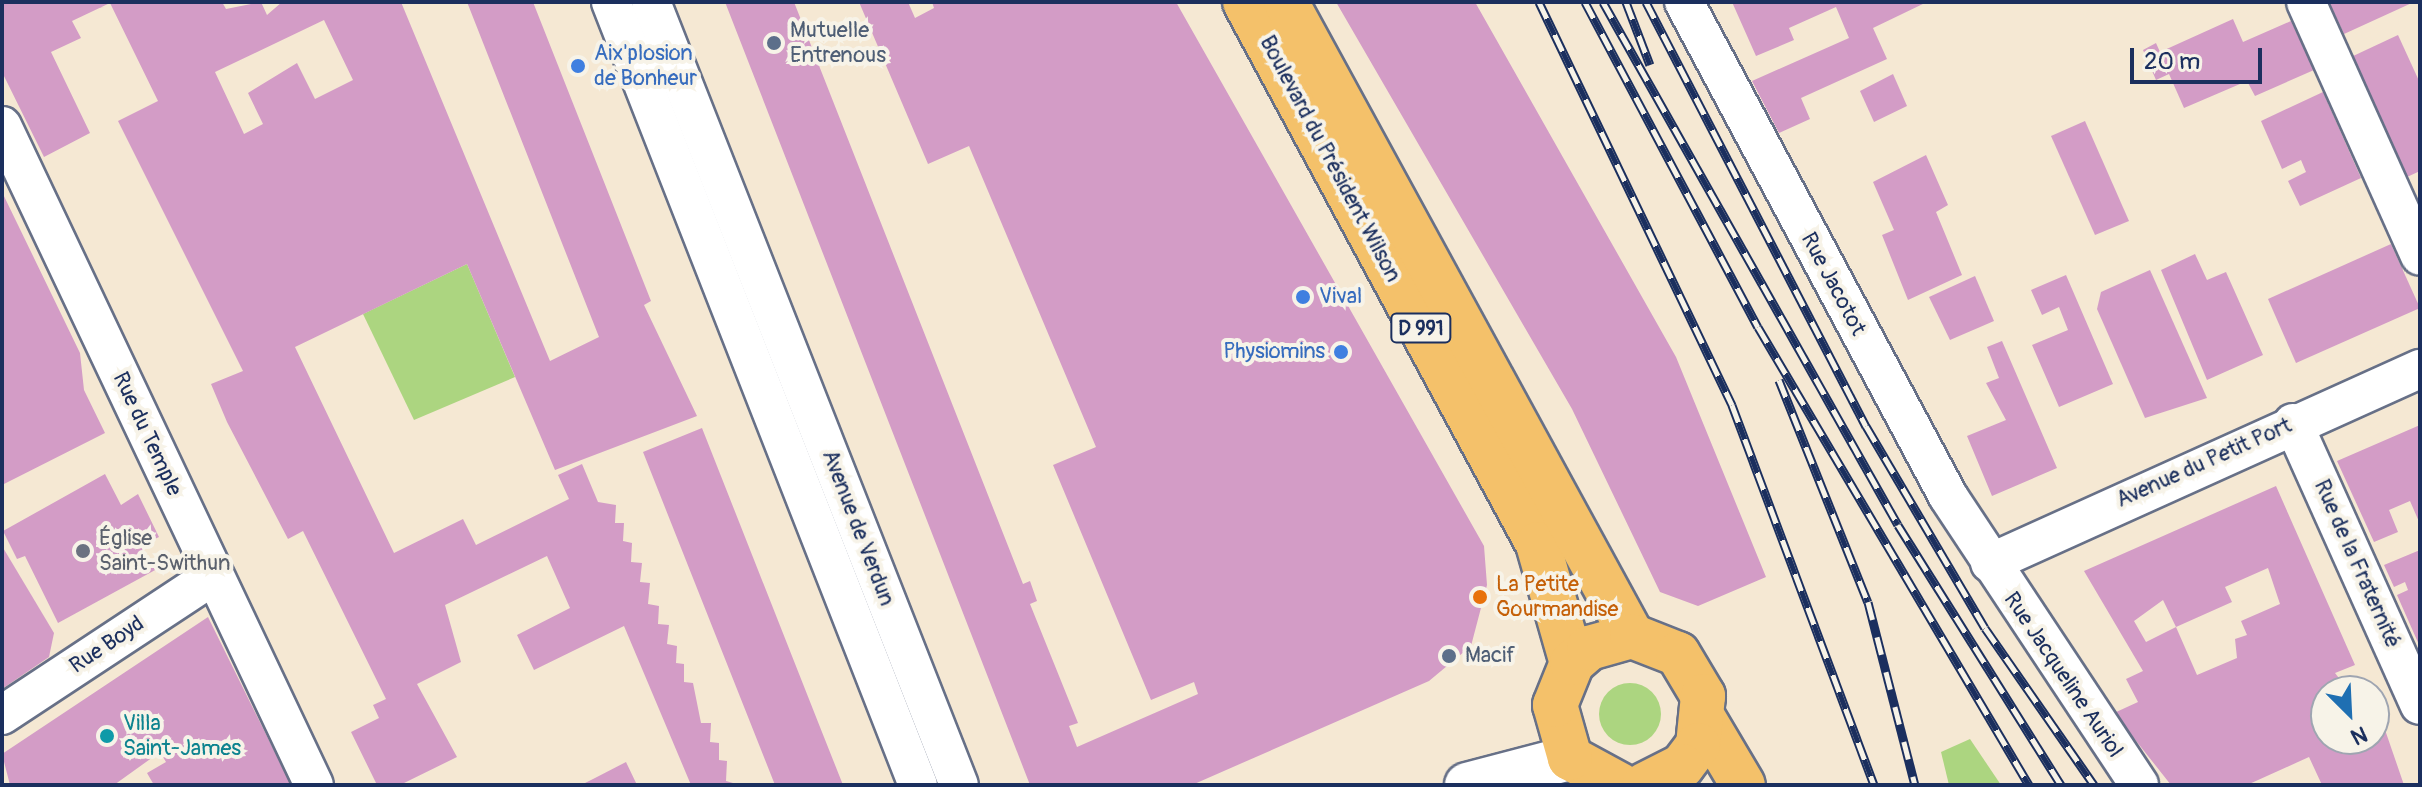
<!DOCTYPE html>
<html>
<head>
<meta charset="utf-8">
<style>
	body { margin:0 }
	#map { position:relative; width:2422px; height:787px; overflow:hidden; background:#f5e8d3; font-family:Pangolin,sans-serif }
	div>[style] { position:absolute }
	.green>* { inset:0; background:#acd580 }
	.round { border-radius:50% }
	.building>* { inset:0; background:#d39cc6 }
	.roads { filter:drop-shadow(2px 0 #677087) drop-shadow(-2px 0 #677087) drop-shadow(0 2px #677087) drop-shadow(0 -2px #677087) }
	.minor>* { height:38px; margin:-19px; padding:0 19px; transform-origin:19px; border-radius:19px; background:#fff }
	.tertiary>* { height:44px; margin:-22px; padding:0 22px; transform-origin:22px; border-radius:22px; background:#fff }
	.primary>* { height:44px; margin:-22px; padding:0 22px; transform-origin:22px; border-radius:22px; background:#f4c16a }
	.rail>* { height:9px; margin-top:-4.5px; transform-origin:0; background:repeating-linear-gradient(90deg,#f7f3e8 0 18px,#1b2f5e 0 36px); box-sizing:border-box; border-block:2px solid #1b2f5e }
	.dots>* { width:22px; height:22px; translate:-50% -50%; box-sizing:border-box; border:4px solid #f7f3e8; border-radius:50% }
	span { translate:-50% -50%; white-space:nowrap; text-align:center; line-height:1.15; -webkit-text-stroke:8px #f7f3e8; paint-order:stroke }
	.shield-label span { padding:2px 6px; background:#f7f3e8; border:2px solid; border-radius:6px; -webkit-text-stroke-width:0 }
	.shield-label { font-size:20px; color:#1b2f5e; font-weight:700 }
	.service-label { font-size:22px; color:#4e5e75 }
	.left { translate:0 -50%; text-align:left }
	.shop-label { font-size:22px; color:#366cbe }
	.right { translate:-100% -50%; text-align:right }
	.street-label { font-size:22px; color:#1b2f5e }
	.worship-label { font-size:22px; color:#5b616d }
	.food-label { font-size:22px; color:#c56008 }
	.culture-label { font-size:22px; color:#0d838f }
	.frame { position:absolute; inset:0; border:4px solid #1b2f5e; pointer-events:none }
	.north { position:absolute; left:2310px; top:675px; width:80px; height:80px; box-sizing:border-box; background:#f7f3e8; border:2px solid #9fa5b1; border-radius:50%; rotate:156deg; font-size:22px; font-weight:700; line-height:32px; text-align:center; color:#1b2f5e }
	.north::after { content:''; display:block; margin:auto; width:28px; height:36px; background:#1f6fb2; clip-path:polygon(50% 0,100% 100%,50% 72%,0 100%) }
	.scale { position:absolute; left:2130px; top:48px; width:132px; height:36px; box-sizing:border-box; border:4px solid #1b2f5e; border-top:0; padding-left:10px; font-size:24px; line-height:28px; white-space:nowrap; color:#1b2f5e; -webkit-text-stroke:6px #f7f3e8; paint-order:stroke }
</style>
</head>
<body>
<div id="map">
	<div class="green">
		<div style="clip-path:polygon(467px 264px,515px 377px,414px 420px,363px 314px)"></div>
		<div class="round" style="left:1599px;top:683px;width:62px;height:62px"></div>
		<div style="clip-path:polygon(1970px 739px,2001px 785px,1949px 785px,1941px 752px)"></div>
	</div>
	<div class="building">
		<div style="clip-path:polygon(evenodd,2px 2px,222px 2px,226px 9px,261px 2px,267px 15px,282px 2px,401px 2px,550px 361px,599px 337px,467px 2px,533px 2px,651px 301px,644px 305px,697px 416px,555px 470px,467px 264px,295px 347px,394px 553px,463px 519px,476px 545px,569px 499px,558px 475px,582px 464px,598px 502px,616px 505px,615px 523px,624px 523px,623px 541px,632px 543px,631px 562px,642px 563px,640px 582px,650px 583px,648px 604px,659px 606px,658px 624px,669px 625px,667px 644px,677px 646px,676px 663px,684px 664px,684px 682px,693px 683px,701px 723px,711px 723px,710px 742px,719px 743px,719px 760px,727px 761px,726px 781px,740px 785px,691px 785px,624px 626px,534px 670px,517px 635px,570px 608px,547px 556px,445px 605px,461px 662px,417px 684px,457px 757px,400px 785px,377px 785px,351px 732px,379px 718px,373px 705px,386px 699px,303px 531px,288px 539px,227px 422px,211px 384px,243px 371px,118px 121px,158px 101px,110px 3px,72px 21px,81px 38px,51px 52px,90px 133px,44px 157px,2px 72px,2px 2px,324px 20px,353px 80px,315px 99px,297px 63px,248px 93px,263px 124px,244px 134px,215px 72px,324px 20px)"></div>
		<div style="clip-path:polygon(725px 2px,794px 2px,1023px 584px,1030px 581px,1037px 601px,1030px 604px,1078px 723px,1069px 726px,1077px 747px,1198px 694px,1194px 682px,1151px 700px,1053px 465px,1096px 447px,969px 146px,928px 164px,859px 2px,908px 2px,915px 18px,934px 8px,932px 2px,1176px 2px,1484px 546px,1487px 585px,1471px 646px,1429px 681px,1192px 785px,1030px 785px)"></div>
		<div style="clip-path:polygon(1336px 2px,1475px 2px,1676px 357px,1766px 577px,1698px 606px,1660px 592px,1572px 409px)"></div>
		<div style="clip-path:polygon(1732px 2px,1927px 2px,1873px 28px,1887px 59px,1801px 98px,1810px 119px,1779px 133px,1752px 81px,1849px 38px,1836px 7px,1789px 28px,1794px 40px,1756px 56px)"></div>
		<div style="clip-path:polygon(2329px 2px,2414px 2px,2344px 34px)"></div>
		<div style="clip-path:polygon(2233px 19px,2243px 42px,2291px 21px,2314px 70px,2255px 96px,2247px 81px,2184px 108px,2169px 74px,2156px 80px,2143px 50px,2156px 43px,2160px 52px)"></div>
		<div style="clip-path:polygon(2398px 35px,2420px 83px,2420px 171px,2407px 177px,2351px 57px)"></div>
		<div style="clip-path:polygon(1893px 74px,1907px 106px,1874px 122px,1860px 91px)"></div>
		<div style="clip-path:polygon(2323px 92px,2361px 178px,2300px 206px,2288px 181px,2306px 172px,2301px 160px,2282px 169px,2261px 121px)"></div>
		<div style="clip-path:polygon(2085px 121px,2129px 221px,2095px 235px,2051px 136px)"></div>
		<div style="clip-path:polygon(1926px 155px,1948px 205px,1936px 212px,1962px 275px,1908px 300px,1882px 235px,1894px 230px,1873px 182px)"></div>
		<div style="clip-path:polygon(2px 192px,80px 353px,84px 390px,105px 433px,2px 485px)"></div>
		<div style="clip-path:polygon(2391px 244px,2420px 308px,2296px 363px,2268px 299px)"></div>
		<div style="clip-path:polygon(2195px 254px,2207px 280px,2226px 272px,2263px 355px,2207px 380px,2161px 270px)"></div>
		<div style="clip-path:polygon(2150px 270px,2207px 398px,2145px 418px,2097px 309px,2101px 292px)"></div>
		<div style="clip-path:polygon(2066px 275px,2113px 384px,2059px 407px,2032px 345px,2068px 330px,2059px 307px,2042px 315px,2031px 290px)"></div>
		<div style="clip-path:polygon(1975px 276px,1994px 321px,1950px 340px,1929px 297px)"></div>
		<div style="clip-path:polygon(2002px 341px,2057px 468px,1992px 496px,1967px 436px,2006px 420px,1986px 383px,1999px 378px,1987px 347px)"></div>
		<div style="clip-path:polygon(2420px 425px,2420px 524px,2410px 501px,2389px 510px,2398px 532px,2374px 542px,2337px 461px)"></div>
		<div style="clip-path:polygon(702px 428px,818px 722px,843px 785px,775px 785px,643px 452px)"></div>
		<div style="clip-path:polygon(105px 474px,121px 505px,138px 494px,159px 537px,140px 546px,157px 569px,58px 623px,25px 556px,17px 559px,3px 531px)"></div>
		<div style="clip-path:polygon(evenodd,2276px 486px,2355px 665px,2335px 673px,2349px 691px,2326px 691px,2326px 739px,2374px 739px,2383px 724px,2404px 785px,2322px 785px,2309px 757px,2247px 785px,2171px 785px,2114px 713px,2138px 702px,2126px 679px,2143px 671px,2084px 571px,2276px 486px,2268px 568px,2280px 604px,2241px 621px,2247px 635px,2235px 639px,2237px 658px,2197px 675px,2176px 627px,2146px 642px,2134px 621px,2163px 600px,2176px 627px,2232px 602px,2225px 587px,2268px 568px)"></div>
		<div style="clip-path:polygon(2px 546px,54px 633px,49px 657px,2px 689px)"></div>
		<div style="clip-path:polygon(2420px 550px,2420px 647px,2397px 595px,2408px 590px,2405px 582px,2394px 587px,2384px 565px)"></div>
		<div style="clip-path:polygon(208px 617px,291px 785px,154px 785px,147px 773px,166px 762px,160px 752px,114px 785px,10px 785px,2px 754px)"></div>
		<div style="clip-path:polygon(626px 762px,637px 785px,581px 785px,595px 778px)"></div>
	</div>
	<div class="roads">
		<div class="minor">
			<div style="left:611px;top:2px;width:841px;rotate:68.59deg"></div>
			<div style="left:651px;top:2px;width:841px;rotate:68.53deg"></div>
			<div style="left:1684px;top:2px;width:560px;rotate:61.88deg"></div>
			<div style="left:1948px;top:496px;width:346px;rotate:56.5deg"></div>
			<div style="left:2306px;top:2px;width:278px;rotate:65.8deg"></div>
			<div style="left:2px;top:126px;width:729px;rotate:64.67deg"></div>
			<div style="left:2293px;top:423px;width:309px;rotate:65.8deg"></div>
			<div style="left:1990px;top:563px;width:472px;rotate:-24.3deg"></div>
			<div style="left:2px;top:715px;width:253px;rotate:-33.4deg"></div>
		</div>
		<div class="tertiary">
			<div style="left:1467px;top:785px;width:106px;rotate:-14.7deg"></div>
		</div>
		<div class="primary">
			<div style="left:1245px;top:2px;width:616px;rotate:61.6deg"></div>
			<div style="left:1538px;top:544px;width:124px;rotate:74.1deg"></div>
			<div style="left:1286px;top:2px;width:722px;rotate:61.38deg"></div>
			<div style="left:1705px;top:721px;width:74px;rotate:59.3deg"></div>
			<div style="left:1620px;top:785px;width:57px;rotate:-151.6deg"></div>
			<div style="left:1570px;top:758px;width:55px;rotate:-105.8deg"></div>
			<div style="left:1555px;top:705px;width:45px;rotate:-68deg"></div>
			<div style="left:1572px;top:663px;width:23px;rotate:-41deg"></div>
			<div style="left:1589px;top:648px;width:45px;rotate:-15.6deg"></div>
			<div style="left:1632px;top:636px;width:49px;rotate:21.4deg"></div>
			<div style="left:1678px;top:654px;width:49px;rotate:59.2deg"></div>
			<div style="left:1703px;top:696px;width:49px;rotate:95.8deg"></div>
			<div style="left:1698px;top:745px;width:26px;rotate:127deg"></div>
			<div style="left:1682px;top:766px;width:42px;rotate:153.4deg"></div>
		</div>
	</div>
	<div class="rail">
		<div style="left:1539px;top:2px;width:447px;rotate:64.4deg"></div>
		<div style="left:1732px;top:405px;width:406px;rotate:69.5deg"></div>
		<div style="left:1585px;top:2px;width:368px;rotate:62deg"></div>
		<div style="left:1758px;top:327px;width:532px;rotate:59.39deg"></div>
		<div style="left:1603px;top:2px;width:600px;rotate:60.57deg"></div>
		<div style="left:1898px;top:525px;width:307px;rotate:57.9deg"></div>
		<div style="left:1626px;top:2px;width:67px;rotate:69.1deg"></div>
		<div style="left:1646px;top:2px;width:478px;rotate:62.6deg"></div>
		<div style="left:1866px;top:426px;width:234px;rotate:59.5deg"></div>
		<div style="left:1985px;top:628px;width:191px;rotate:55.2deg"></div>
		<div style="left:1779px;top:380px;width:239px;rotate:68.2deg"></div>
		<div style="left:1868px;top:602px;width:189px;rotate:75.6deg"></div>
	</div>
	<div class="dots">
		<div style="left:774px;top:43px;background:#5c6f8a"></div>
		<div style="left:578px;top:66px;background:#3f7fe0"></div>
		<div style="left:1303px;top:297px;background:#3f7fe0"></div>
		<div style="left:1341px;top:352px;background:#3f7fe0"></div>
		<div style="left:83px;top:551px;background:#6b7280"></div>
		<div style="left:1480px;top:597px;background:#e8710a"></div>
		<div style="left:1449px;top:656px;background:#5c6f8a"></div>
		<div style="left:107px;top:736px;background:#0f9aa8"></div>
	</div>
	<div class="shield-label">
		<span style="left:1421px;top:328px">D 991</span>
	</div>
	<div class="service-label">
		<span class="left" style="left:790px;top:43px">Mutuelle<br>Entrenous</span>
		<span class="left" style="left:1465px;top:656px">Macif</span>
	</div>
	<div class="shop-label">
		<span class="left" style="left:594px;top:66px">Aix'plosion<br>de Bonheur</span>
		<span class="left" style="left:1319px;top:297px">Vival</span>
		<span class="right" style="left:1325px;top:352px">Physiomins</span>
	</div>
	<div class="street-label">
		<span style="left:1330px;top:159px;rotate:62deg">Boulevard du Président Wilson</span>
		<span style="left:1833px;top:284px;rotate:62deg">Rue Jacotot</span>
		<span style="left:147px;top:434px;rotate:65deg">Rue du Temple</span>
		<span style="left:2204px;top:463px;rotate:-24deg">Avenue du Petit Port</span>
		<span style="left:858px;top:528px;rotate:69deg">Avenue de Verdun</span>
		<span style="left:2357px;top:564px;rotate:66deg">Rue de la Fraternité</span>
		<span style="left:107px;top:645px;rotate:-34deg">Rue Boyd</span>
		<span style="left:2063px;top:675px;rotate:56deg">Rue Jacqueline Auriol</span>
	</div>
	<div class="worship-label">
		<span class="left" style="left:99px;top:551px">Église<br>Saint-Swithun</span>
	</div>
	<div class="food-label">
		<span class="left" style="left:1496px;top:597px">La Petite<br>Gourmandise</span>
	</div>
	<div class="culture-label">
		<span class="left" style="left:123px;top:736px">Villa<br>Saint-James</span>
	</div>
	<div class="frame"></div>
	<div class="north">N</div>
	<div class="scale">20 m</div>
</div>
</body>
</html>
